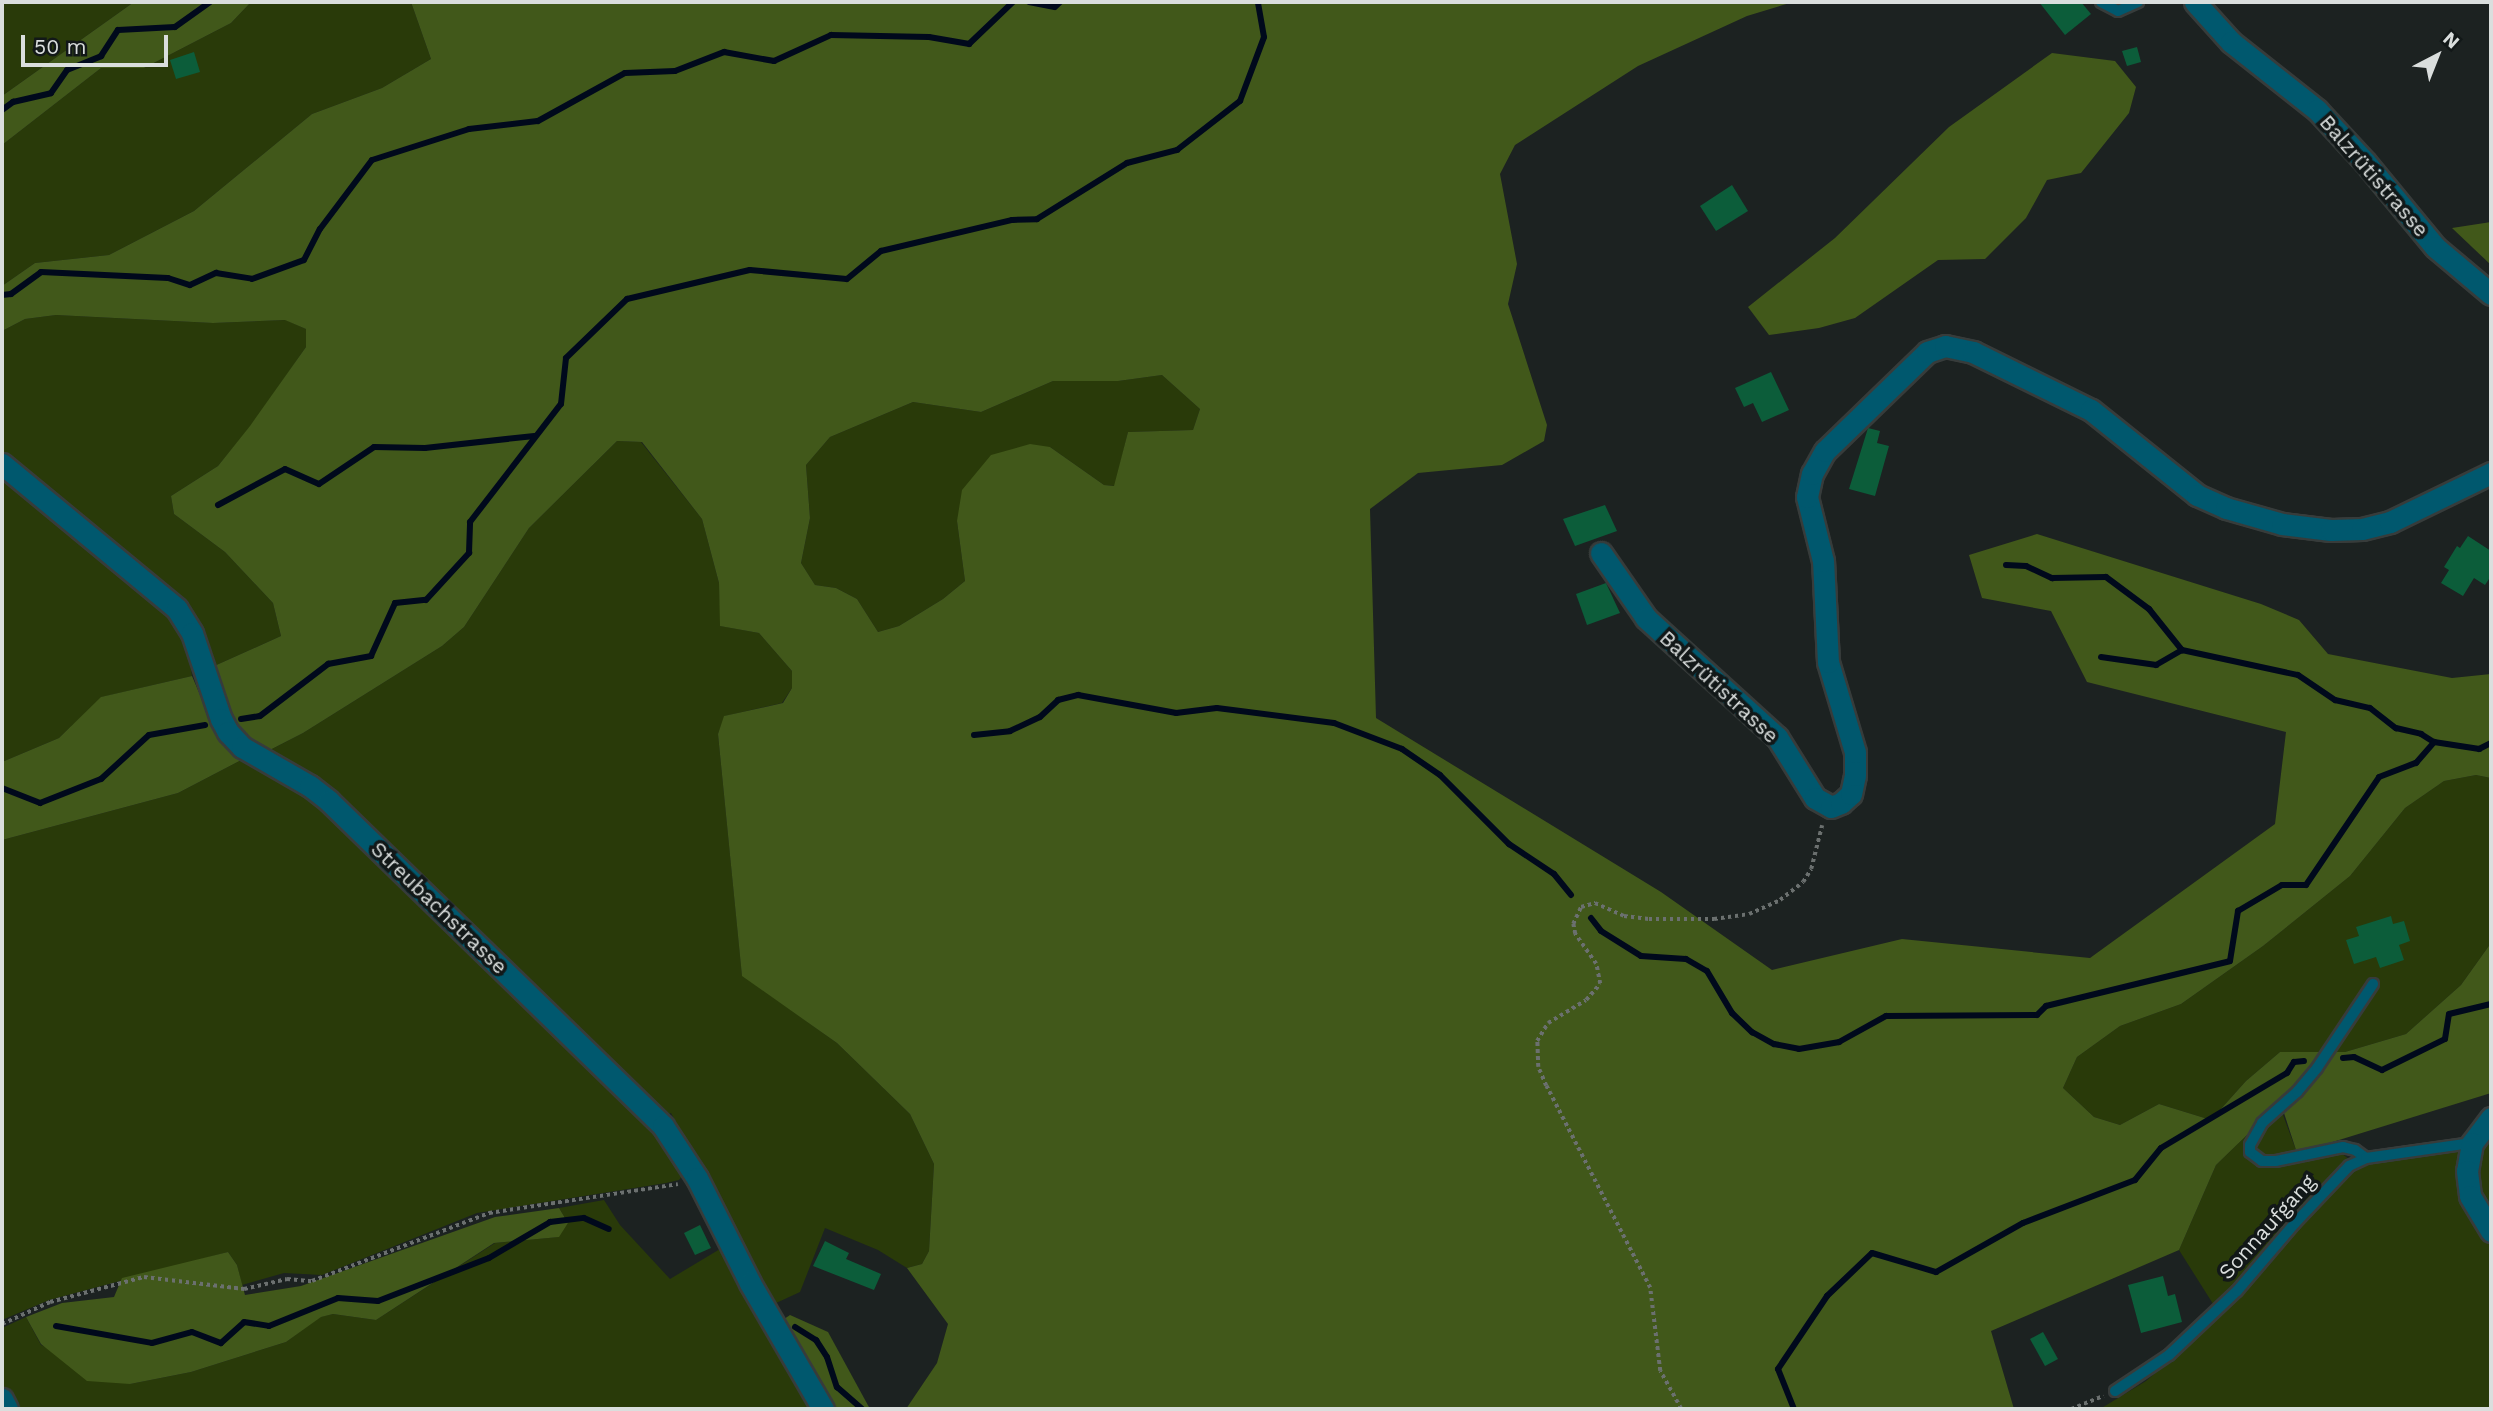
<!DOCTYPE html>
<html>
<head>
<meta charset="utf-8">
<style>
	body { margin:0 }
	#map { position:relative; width:2493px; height:1411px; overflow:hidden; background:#1c2221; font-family:"Work Sans",sans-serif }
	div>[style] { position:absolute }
	.green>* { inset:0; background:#293a09 }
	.forest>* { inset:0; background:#41581a }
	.stream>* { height:6px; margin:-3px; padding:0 3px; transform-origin:3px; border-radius:3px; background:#00091c }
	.building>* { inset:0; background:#0c5d3a }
	.path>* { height:3.5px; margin-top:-1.75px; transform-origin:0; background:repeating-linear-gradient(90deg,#6b706f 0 3.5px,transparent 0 7px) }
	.roads { filter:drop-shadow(2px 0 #373c3b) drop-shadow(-2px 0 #373c3b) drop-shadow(0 2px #373c3b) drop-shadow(0 -2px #373c3b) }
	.lane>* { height:10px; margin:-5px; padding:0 5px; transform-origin:5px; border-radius:5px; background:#00586e }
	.street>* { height:21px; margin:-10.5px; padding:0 10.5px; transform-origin:10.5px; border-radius:10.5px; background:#00586e }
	span { translate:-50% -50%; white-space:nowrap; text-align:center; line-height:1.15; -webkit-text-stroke:7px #121818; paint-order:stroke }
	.street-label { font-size:21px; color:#dadedd }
	.frame { position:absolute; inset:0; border:4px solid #dadedd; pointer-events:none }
	.north { position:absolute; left:2402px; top:21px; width:70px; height:70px; -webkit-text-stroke:5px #121818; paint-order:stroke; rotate:42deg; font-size:19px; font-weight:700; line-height:28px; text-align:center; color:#dadedd }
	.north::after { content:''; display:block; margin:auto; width:24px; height:32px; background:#dadedd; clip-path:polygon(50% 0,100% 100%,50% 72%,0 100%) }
	.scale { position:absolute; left:21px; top:35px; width:147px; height:32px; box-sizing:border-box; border:4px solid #dadedd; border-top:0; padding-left:9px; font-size:21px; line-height:24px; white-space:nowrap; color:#dadedd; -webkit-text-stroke:5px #121818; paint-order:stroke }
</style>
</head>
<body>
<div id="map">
	<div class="green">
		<div style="clip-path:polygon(2px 2px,134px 2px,2px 96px)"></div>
		<div style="clip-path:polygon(251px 2px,411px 2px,431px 59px,382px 88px,312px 114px,194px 211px,109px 255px,35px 263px,2px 286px,2px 145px,101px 68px,144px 68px,231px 23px)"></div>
		<div style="clip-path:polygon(56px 315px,213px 323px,286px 320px,306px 329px,306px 347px,251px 426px,218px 466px,171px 496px,174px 514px,225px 552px,273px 603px,281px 636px,212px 667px,197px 633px,2px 456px,2px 331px,25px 319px)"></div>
		<div style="clip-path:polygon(1162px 375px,1200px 409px,1193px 430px,1128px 432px,1115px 486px,1104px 485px,1050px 447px,957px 521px,965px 581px,943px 599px,899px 626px,878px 632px,857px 599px,836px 588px,815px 585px,801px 563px,810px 518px,806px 465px,830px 437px,913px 402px,981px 412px,1053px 381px,1118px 381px)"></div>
		<div style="clip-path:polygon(617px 441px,641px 442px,702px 519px,719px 583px,721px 626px,759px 633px,792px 671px,792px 688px,782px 703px,725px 716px,718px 734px,742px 975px,837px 1043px,910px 1114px,934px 1164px,929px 1251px,922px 1264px,907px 1268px,878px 1250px,825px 1228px,800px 1292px,774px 1304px,671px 1113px,663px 1116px,558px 1015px,262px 754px,303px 733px,442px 646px,464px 627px,529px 528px)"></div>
		<div style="clip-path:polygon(2px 468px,172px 611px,186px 636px,192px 676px,102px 697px,59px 738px,2px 762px)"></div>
		<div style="clip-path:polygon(247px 757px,300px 783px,640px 1110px,683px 1175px,679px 1180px,666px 1183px,477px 1213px,322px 1275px,284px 1273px,242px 1285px,237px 1265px,228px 1252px,49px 1300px,2px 1320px,2px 840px,178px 793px)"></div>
		<div style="clip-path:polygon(2476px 775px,2491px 778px,2491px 943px,2461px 985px,2406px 1034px,2345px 1052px,2280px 1052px,2246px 1081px,2211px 1120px,2159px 1104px,2120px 1125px,2094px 1117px,2063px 1088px,2077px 1057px,2120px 1026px,2181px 1004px,2263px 946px,2350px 876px,2405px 808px,2444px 781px)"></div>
		<div style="clip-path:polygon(2279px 1104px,2297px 1153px,2296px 1160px,2341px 1153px,2350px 1160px,2215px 1307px,2179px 1250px,2216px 1165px)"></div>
		<div style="clip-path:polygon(2491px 1127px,2491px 1224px,2477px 1201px,2477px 1149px)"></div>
		<div style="clip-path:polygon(2457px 1150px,2491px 1240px,2491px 1409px,2100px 1409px,2146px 1381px,2221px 1316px,2323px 1199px,2359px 1166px)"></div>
		<div style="clip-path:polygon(604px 1200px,620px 1225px,670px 1279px,725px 1246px,813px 1409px,10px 1409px,2px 1391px,2px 1328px,26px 1317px,41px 1345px,130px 1384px,191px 1372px,286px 1342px,320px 1317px,333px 1314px,376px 1320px,495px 1243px,558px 1237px,568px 1223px,559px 1208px)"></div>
	</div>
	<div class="forest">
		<div style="clip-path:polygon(134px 2px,251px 2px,231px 23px,144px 68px,101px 68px,2px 145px,2px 96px)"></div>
		<div style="clip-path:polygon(evenodd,411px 2px,1793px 2px,1747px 16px,1638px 66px,1515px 145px,1500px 174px,1517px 264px,1508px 304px,1547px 425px,1544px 441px,1502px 465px,1418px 473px,1370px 509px,1376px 718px,1661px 892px,1772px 970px,1902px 939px,2090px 958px,2275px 824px,2286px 732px,2087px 682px,2051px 611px,1982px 598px,1969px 555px,2037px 534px,2261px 604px,2299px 620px,2328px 654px,2452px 678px,2491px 674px,2491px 778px,2476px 775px,2444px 781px,2405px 808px,2350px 876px,2263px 946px,2181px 1004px,2120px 1026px,2077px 1057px,2063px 1088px,2094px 1117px,2120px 1125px,2159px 1104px,2211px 1120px,2246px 1081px,2280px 1052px,2323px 1052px,2315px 1066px,2279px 1104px,2216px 1165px,2179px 1250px,1991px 1331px,2014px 1409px,906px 1409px,937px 1363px,948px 1324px,907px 1268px,922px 1264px,929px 1251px,934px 1164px,910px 1114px,837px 1043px,742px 976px,718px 734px,724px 716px,783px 703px,792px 688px,792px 671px,759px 633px,720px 626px,719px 583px,702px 519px,642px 442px,617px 441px,529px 528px,464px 627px,442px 646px,303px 733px,262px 754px,239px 738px,212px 667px,281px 636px,273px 603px,225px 552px,174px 514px,171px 496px,218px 466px,250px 426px,306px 347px,306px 329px,285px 320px,213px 323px,56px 315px,25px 319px,2px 331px,2px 286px,35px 263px,109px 255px,194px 211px,312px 114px,382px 88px,431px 59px,411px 2px,1162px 375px,1200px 409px,1193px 430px,1128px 432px,1114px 486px,1104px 485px,1050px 447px,1030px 444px,991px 455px,962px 490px,957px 521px,965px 581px,943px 599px,899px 626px,878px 632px,857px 599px,836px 588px,815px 585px,801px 563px,810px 518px,806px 465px,830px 437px,913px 402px,981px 412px,1053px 381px,1118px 381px,1162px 375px)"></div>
		<div style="clip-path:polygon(2052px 53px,2115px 61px,2136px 87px,2129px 113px,2081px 173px,2047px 180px,2026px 218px,1985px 259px,1938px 260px,1855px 318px,1819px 328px,1769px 335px,1748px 307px,1835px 238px,1949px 127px)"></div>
		<div style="clip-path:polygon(2491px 222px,2491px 265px,2452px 228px)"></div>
		<div style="clip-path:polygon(192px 676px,215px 730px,247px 757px,178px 793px,2px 840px,2px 762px,59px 738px,101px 697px)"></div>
		<div style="clip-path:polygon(2491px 943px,2491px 1093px,2297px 1153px,2283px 1110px,2332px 1052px,2345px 1052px,2406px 1034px,2461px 985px)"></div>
		<div style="clip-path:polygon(559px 1208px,568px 1223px,559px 1237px,494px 1243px,376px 1320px,333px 1314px,321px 1317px,286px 1342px,191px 1372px,130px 1384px,87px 1381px,41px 1344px,26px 1317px,62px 1303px,114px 1297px,122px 1278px,228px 1252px,237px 1265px,245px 1295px,301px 1286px,495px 1217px)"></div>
		<div style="clip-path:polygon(790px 1315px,828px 1332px,870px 1409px,813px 1409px,771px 1328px)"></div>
	</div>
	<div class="stream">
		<div style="left:1029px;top:2px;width:26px;rotate:11deg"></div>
		<div style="left:1055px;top:7px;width:7px;rotate:-45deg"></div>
		<div style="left:2px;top:110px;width:14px;rotate:-36deg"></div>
		<div style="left:13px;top:102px;width:39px;rotate:-13deg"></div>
		<div style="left:51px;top:93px;width:28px;rotate:-55deg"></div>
		<div style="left:67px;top:70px;width:37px;rotate:-22deg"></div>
		<div style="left:101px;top:56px;width:31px;rotate:-57deg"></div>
		<div style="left:118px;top:30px;width:57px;rotate:-3deg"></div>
		<div style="left:175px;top:27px;width:43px;rotate:-35.5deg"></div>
		<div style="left:2px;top:295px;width:9px;rotate:-6deg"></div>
		<div style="left:11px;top:294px;width:37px;rotate:-36deg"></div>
		<div style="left:41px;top:272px;width:127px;rotate:2.7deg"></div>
		<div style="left:168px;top:278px;width:23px;rotate:18deg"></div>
		<div style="left:190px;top:285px;width:29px;rotate:-25deg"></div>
		<div style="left:216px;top:273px;width:36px;rotate:9deg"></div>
		<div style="left:252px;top:279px;width:55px;rotate:-20.1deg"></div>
		<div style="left:304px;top:260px;width:35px;rotate:-63deg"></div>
		<div style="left:320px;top:229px;width:86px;rotate:-53deg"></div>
		<div style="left:372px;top:160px;width:102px;rotate:-17.7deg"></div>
		<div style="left:469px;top:129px;width:69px;rotate:-6.6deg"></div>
		<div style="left:538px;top:121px;width:99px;rotate:-28.9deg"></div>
		<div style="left:625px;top:73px;width:50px;rotate:-2.3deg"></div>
		<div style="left:675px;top:71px;width:53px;rotate:-21.2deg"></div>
		<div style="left:724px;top:52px;width:51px;rotate:10.2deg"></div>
		<div style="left:774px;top:61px;width:63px;rotate:-24.5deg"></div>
		<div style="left:831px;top:35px;width:98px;rotate:1.2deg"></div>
		<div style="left:929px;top:37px;width:41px;rotate:9.9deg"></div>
		<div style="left:969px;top:44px;width:61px;rotate:-43.7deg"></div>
		<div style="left:218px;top:505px;width:76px;rotate:-28.2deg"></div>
		<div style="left:285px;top:469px;width:37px;rotate:24deg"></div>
		<div style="left:319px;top:484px;width:66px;rotate:-33.9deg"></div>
		<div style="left:374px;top:447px;width:51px;rotate:1.1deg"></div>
		<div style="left:425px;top:448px;width:110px;rotate:-6.3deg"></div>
		<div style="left:2006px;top:565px;width:20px;rotate:3deg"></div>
		<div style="left:2026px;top:566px;width:29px;rotate:25deg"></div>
		<div style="left:2052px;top:578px;width:54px;rotate:-1.1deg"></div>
		<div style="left:2106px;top:577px;width:54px;rotate:36.7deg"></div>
		<div style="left:2149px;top:609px;width:53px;rotate:51.2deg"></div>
		<div style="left:2182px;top:650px;width:119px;rotate:12.2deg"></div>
		<div style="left:2298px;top:675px;width:45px;rotate:34deg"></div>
		<div style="left:2335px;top:700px;width:36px;rotate:13deg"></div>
		<div style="left:2370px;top:708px;width:33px;rotate:38deg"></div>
		<div style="left:2396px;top:728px;width:26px;rotate:13deg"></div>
		<div style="left:2421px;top:734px;width:15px;rotate:32deg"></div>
		<div style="left:2434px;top:742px;width:46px;rotate:8.8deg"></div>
		<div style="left:2479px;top:749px;width:13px;rotate:-27deg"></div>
		<div style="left:2101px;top:657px;width:56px;rotate:8.3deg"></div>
		<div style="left:2156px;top:665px;width:30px;rotate:-30deg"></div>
		<div style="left:241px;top:719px;width:19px;rotate:-9deg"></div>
		<div style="left:260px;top:716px;width:86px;rotate:-37.4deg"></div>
		<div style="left:328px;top:664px;width:44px;rotate:-10.5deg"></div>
		<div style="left:371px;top:656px;width:58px;rotate:-65.6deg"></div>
		<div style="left:395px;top:603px;width:31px;rotate:-6deg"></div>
		<div style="left:426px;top:600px;width:64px;rotate:-47.5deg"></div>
		<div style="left:469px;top:553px;width:31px;rotate:-88deg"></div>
		<div style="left:470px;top:522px;width:149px;rotate:-52.4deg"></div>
		<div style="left:561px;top:404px;width:46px;rotate:-83.8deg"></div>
		<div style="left:566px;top:358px;width:85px;rotate:-44deg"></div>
		<div style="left:627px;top:299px;width:126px;rotate:-13.3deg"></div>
		<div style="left:750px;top:270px;width:97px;rotate:5.3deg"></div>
		<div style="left:847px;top:279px;width:44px;rotate:-39.5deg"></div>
		<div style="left:881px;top:251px;width:135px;rotate:-13.3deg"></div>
		<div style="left:1012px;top:220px;width:25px;rotate:-2deg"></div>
		<div style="left:1037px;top:219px;width:106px;rotate:-31.9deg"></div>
		<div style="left:1127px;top:163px;width:52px;rotate:-14.6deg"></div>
		<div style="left:1177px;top:150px;width:80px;rotate:-37.9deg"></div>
		<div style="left:1240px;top:101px;width:68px;rotate:-69.4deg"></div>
		<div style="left:1264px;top:37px;width:36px;rotate:-100deg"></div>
		<div style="left:974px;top:735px;width:36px;rotate:-6deg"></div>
		<div style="left:1010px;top:731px;width:33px;rotate:-25deg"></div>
		<div style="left:1040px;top:717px;width:25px;rotate:-43deg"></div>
		<div style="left:1058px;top:700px;width:21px;rotate:-14deg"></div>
		<div style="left:1078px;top:695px;width:100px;rotate:10.4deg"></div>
		<div style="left:1176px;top:713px;width:41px;rotate:-7deg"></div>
		<div style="left:1217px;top:708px;width:118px;rotate:7.3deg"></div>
		<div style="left:1334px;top:723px;width:73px;rotate:20.9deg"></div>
		<div style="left:1402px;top:749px;width:46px;rotate:34.4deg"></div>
		<div style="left:1440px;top:775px;width:98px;rotate:45deg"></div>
		<div style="left:1509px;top:844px;width:54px;rotate:33.7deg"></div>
		<div style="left:1554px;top:874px;width:27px;rotate:51deg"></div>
		<div style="left:2px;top:788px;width:41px;rotate:21.5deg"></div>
		<div style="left:40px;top:803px;width:66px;rotate:-21.5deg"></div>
		<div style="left:101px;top:779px;width:65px;rotate:-42.5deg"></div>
		<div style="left:149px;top:735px;width:57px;rotate:-10.1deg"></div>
		<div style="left:1591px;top:918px;width:16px;rotate:52deg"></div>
		<div style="left:1601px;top:931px;width:47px;rotate:32deg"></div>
		<div style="left:1641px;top:956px;width:45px;rotate:3.8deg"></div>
		<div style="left:1686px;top:959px;width:24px;rotate:30deg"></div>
		<div style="left:1707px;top:971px;width:49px;rotate:59.2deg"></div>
		<div style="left:1732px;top:1013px;width:28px;rotate:44deg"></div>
		<div style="left:1752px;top:1032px;width:25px;rotate:29deg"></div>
		<div style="left:1774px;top:1044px;width:25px;rotate:11deg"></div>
		<div style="left:1799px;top:1049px;width:41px;rotate:-9.9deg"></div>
		<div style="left:1839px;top:1042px;width:54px;rotate:-29deg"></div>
		<div style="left:1886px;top:1016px;width:151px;rotate:-0.4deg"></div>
		<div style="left:2037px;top:1015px;width:13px;rotate:-45deg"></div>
		<div style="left:2046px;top:1006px;width:189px;rotate:-13.7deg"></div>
		<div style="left:2230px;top:961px;width:51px;rotate:-80.9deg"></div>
		<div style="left:2238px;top:911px;width:51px;rotate:-30.6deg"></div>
		<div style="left:2282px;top:885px;width:24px"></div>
		<div style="left:2306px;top:885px;width:130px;rotate:-55.9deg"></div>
		<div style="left:2379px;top:777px;width:40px;rotate:-21deg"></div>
		<div style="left:2416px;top:763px;width:28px;rotate:-49deg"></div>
		<div style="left:2343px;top:1058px;width:11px;rotate:-5deg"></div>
		<div style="left:2354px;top:1057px;width:31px;rotate:25deg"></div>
		<div style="left:2382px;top:1070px;width:70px;rotate:-26.2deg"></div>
		<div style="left:2445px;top:1039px;width:25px;rotate:-81deg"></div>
		<div style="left:2449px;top:1014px;width:43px;rotate:-13.4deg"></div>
		<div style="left:56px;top:1326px;width:97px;rotate:10deg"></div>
		<div style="left:152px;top:1343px;width:41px;rotate:-15.4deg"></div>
		<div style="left:192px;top:1332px;width:31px;rotate:21deg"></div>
		<div style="left:221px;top:1343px;width:31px;rotate:-42deg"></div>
		<div style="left:244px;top:1322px;width:25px;rotate:9deg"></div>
		<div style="left:269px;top:1326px;width:74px;rotate:-22.1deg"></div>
		<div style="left:338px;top:1298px;width:40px;rotate:4.3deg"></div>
		<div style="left:378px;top:1301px;width:119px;rotate:-21.2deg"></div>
		<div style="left:489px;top:1258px;width:71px;rotate:-30.5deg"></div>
		<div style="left:550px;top:1222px;width:34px;rotate:-7deg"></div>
		<div style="left:584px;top:1218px;width:27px;rotate:24deg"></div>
		<div style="left:795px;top:1327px;width:25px;rotate:32deg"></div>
		<div style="left:816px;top:1340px;width:20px;rotate:57deg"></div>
		<div style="left:827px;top:1357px;width:32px;rotate:72deg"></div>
		<div style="left:837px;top:1387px;width:33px;rotate:41deg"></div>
		<div style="left:1794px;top:1409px;width:43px;rotate:-111.8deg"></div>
		<div style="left:1778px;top:1369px;width:88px;rotate:-56.1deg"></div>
		<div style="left:1827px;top:1296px;width:62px;rotate:-43.7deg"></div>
		<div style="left:1872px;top:1253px;width:67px;rotate:16.5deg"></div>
		<div style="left:1936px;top:1272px;width:100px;rotate:-29.4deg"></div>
		<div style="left:2023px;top:1223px;width:120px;rotate:-21deg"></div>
		<div style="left:2135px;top:1180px;width:41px;rotate:-50.9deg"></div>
		<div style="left:2161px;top:1148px;width:147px;rotate:-30.8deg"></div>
		<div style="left:2287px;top:1073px;width:13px;rotate:-58deg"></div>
		<div style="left:2294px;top:1062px;width:10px;rotate:-6deg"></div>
	</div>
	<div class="building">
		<div style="clip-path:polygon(2039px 2px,2081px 2px,2091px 14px,2065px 35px)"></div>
		<div style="clip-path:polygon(2137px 47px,2141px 62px,2127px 66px,2122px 51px)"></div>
		<div style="clip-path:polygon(194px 52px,200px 72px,176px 79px,170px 60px)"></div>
		<div style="clip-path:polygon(1732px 185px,1748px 211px,1716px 231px,1700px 206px)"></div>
		<div style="clip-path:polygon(1771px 372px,1789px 410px,1762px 422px,1753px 403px,1744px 407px,1735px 388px)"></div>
		<div style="clip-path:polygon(1868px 428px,1880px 431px,1877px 443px,1889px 446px,1875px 496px,1849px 489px)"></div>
		<div style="clip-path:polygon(1605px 505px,1617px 531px,1575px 546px,1563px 519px)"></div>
		<div style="clip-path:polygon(2468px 536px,2491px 551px,2491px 576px,2485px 585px,2474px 578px,2463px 596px,2441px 583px,2449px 570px,2444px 567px,2457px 546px,2460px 548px)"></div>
		<div style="clip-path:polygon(1606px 583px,1620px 613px,1587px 625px,1576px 594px)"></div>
		<div style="clip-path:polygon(2391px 916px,2393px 924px,2404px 921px,2410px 941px,2399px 945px,2404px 960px,2380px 968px,2376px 957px,2354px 964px,2346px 940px,2359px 936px,2356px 927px)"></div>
		<div style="clip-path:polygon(700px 1225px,711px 1248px,695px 1255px,684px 1233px)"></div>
		<div style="clip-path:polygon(825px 1241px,849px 1253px,846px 1259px,881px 1274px,874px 1290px,813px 1266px)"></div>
		<div style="clip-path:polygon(2163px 1276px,2168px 1296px,2175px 1294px,2182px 1322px,2141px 1333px,2128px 1285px)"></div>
		<div style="clip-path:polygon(2043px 1332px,2058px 1359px,2045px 1366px,2030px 1339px)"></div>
	</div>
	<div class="path">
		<div style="left:2px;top:1324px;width:53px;rotate:-24.6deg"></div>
		<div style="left:50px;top:1302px;width:97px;rotate:-14.9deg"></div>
		<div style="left:144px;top:1277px;width:101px;rotate:6.8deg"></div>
		<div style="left:244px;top:1289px;width:44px;rotate:-13.1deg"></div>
		<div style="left:287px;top:1279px;width:25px;rotate:5deg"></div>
		<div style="left:312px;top:1281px;width:190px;rotate:-21deg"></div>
		<div style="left:489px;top:1213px;width:191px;rotate:-8.7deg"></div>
		<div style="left:1681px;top:1409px;width:43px;rotate:-118.9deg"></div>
		<div style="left:1660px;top:1371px;width:84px;rotate:-96.9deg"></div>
		<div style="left:1650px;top:1288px;width:227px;rotate:-117.2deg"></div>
		<div style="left:1546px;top:1086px;width:21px;rotate:-113deg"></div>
		<div style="left:1538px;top:1067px;width:26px;rotate:-92deg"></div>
		<div style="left:1537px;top:1041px;width:21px;rotate:-59deg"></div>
		<div style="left:1548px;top:1023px;width:44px;rotate:-31.2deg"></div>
		<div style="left:1586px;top:1000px;width:21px;rotate:-49deg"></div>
		<div style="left:1600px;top:984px;width:20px;rotate:-101deg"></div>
		<div style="left:1596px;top:964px;width:37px;rotate:-125deg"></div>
		<div style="left:1575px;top:934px;width:10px;rotate:-101deg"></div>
		<div style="left:1573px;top:924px;width:19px;rotate:-65deg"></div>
		<div style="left:1581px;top:907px;width:15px;rotate:-16deg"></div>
		<div style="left:1595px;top:903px;width:32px;rotate:24deg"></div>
		<div style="left:1624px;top:916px;width:25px;rotate:7deg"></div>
		<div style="left:1649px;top:919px;width:65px"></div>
		<div style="left:1714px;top:919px;width:35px;rotate:-8deg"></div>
		<div style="left:1749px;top:914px;width:34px;rotate:-24deg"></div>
		<div style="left:1780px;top:900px;width:29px;rotate:-38deg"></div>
		<div style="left:1803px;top:882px;width:15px;rotate:-58deg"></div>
		<div style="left:1811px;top:869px;width:45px;rotate:-76deg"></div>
		<div style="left:2071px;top:1409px;width:35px;rotate:-22deg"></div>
	</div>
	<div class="roads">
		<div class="lane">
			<div style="left:2101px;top:2px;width:19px;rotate:28deg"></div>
			<div style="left:2118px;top:11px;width:22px;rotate:-24deg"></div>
			<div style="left:2366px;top:1158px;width:14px;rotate:-144deg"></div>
			<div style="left:2355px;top:1150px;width:12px;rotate:-166deg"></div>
			<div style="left:2343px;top:1147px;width:68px;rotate:168.2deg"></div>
			<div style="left:2276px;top:1161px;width:14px;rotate:180deg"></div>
			<div style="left:2262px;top:1161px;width:15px;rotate:-143deg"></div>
			<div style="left:2250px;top:1152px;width:7px;rotate:-90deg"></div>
			<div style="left:2250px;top:1145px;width:25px;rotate:-61deg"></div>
			<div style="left:2262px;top:1123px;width:47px;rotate:-41.5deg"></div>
			<div style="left:2297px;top:1092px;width:31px;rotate:-50deg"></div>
			<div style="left:2317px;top:1068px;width:101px;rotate:-56.3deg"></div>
			<div style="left:2115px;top:1391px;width:65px;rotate:-33.7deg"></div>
			<div style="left:2169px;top:1355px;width:93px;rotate:-43.3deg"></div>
			<div style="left:2237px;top:1291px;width:89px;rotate:-49.5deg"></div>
			<div style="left:2295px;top:1223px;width:79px;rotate:-46.5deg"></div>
			<div style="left:2349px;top:1166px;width:19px;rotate:-25deg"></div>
			<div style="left:2366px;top:1158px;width:107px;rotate:-8.1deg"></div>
		</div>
		<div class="street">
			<div style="left:2195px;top:2px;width:54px;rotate:48deg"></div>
			<div style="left:2231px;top:42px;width:110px;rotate:38.3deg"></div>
			<div style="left:2317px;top:110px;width:71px;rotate:47.3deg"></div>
			<div style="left:2365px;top:162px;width:110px;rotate:50.5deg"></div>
			<div style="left:2435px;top:247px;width:73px;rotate:40deg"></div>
			<div style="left:2px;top:464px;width:227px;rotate:39.6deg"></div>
			<div style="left:177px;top:609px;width:28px;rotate:58deg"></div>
			<div style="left:192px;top:633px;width:91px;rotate:71.4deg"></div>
			<div style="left:221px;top:719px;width:15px;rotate:62deg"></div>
			<div style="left:228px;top:732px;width:21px;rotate:47deg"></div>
			<div style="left:242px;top:747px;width:78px;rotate:29.8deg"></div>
			<div style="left:310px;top:786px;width:24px;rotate:38deg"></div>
			<div style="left:329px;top:801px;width:466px;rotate:44.2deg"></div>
			<div style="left:663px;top:1126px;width:62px;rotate:56.8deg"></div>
			<div style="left:697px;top:1178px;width:118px;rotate:63.2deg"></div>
			<div style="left:750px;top:1283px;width:146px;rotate:59.9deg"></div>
			<div style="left:1601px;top:553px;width:79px;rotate:55.3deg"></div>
			<div style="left:1646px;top:618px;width:177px;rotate:42.3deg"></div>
			<div style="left:1777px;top:737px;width:72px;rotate:58.1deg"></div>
			<div style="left:1815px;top:798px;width:18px;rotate:29deg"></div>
			<div style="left:1831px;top:807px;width:11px;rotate:-22deg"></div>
			<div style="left:1841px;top:803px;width:13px;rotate:-42deg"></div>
			<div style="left:1851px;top:794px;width:19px;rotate:-78deg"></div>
			<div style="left:1855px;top:775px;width:23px;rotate:-90deg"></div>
			<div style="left:1855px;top:752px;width:94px;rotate:-106.7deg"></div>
			<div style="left:1828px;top:662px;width:101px;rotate:-92.8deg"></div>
			<div style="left:1823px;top:561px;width:66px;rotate:-104deg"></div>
			<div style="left:1807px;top:497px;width:24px;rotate:-78deg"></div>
			<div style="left:1812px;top:474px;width:26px;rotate:-61deg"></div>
			<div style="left:1825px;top:451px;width:142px;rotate:-44.1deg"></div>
			<div style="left:1927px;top:352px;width:19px;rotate:-18deg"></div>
			<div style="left:1945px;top:346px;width:29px;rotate:12deg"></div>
			<div style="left:1973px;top:352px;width:131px;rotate:26.2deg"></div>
			<div style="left:2091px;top:410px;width:136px;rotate:38.7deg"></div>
			<div style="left:2197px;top:495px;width:32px;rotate:24deg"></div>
			<div style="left:2226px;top:508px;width:58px;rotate:15.9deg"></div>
			<div style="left:2282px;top:524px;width:49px;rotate:7deg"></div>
			<div style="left:2331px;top:530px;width:31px;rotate:-2deg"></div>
			<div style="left:2362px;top:529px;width:29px;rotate:-14deg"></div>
			<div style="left:2390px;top:522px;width:112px;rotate:-25.9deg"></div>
			<div style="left:2491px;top:1118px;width:31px;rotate:127deg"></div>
			<div style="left:2472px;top:1143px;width:28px;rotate:100deg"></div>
			<div style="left:2467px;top:1171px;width:25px;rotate:83deg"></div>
			<div style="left:2470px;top:1196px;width:41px;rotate:59deg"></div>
			<div style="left:2px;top:1399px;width:11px;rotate:63deg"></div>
		</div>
	</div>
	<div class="street-label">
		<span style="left:2374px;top:176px;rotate:49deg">Balzrütistrasse</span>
		<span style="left:1719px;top:687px;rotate:43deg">Balzrütistrasse</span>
		<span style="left:439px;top:908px;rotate:44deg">Streubachstrasse</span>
		<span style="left:2267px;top:1227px;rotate:-48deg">Sonnaufgang</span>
	</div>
	<div class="frame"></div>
	<div class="north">N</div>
	<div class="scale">50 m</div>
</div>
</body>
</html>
